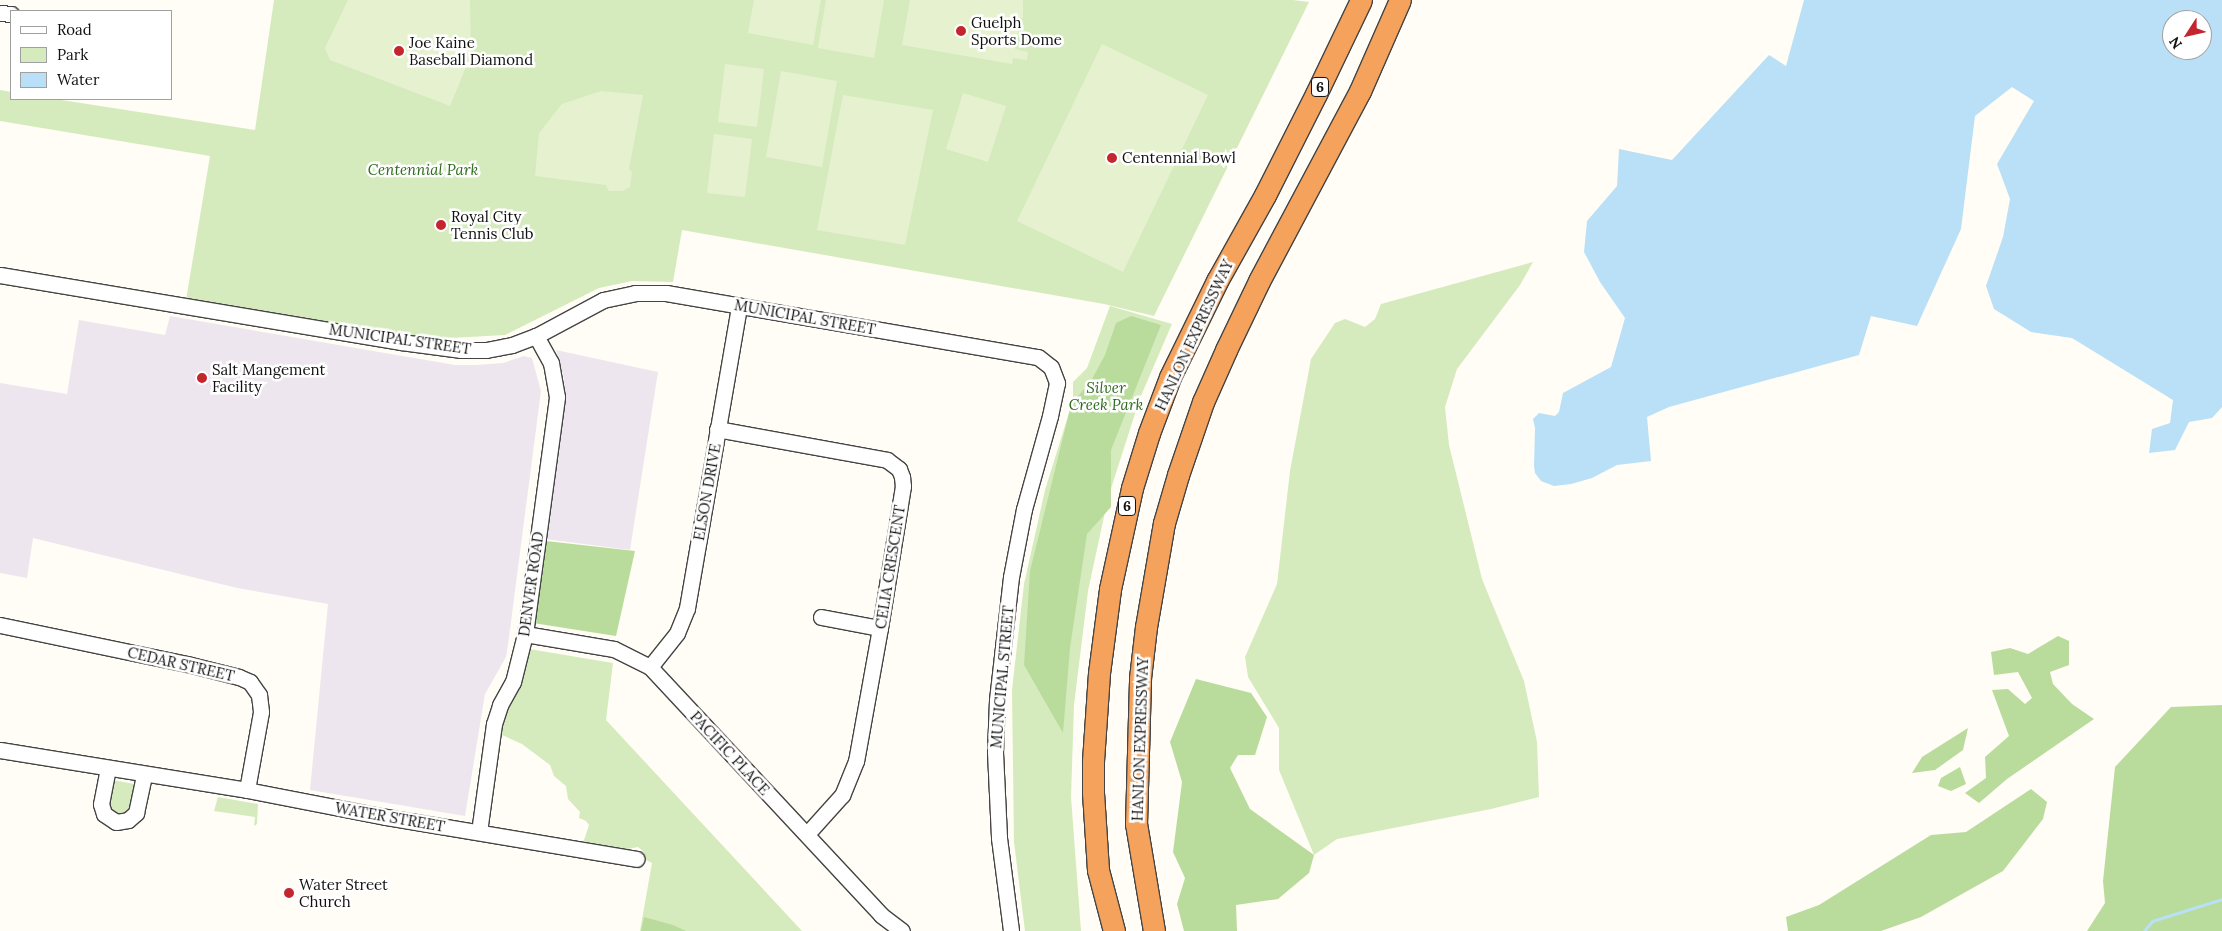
<!DOCTYPE html>
<html>
<head>
<meta charset="utf-8">
<style>
	body { margin:0 }
	#map { position:relative; width:2222px; height:931px; overflow:hidden; background:#fffdf5; font-family:Lora,serif }
	div>[style] { position:absolute }
	.industrial>* { inset:0; background:#eee6ef }
	.green>* { inset:0; background:#d5ebbd }
	.forest>* { inset:0; background:#b9dc9c }
	.pitch>* { inset:0; background:#e6f2cf }
	.water>* { inset:0; background:#b9e0f7 }
	.stream>* { height:3px; margin:-1.5px; padding:0 1.5px; transform-origin:1.5px; border-radius:1.5px; background:#b9e0f7 }
	.roads { filter:drop-shadow(1px 0 #444) drop-shadow(-1px 0 #444) drop-shadow(0 1px #444) drop-shadow(0 -1px #444) }
	.minor>* { height:15px; margin:-7.5px; padding:0 7.5px; transform-origin:7.5px; border-radius:7.5px; background:#fff }
	.highway>* { height:21px; margin:-10.5px; padding:0 10.5px; transform-origin:10.5px; border-radius:10.5px; background:#f5a25d }
	.dots>* { width:14px; height:14px; translate:-50% -50%; box-sizing:border-box; border:2px solid #fff; border-radius:50% }
	span { translate:-50% -50%; white-space:nowrap; text-align:center; line-height:1.15; -webkit-text-stroke:5px #fff; paint-order:stroke }
	.shield-label span { padding:1px 4px; background:#fff; border:1px solid; border-radius:4px; -webkit-text-stroke-width:0 }
	.shield-label { font-size:14px; color:#111; font-weight:700 }
	.poi-label { font-size:15px; color:#111 }
	.left { translate:0 -50%; text-align:left }
	.park-label { font-size:15px; color:#2f6b1f; font-style:italic }
	.street-label { font-size:15px; color:#111 }
	.legend { position:absolute; left:10px; top:10px; width:162px; height:90px; box-sizing:border-box; background:#fff; border:1px solid #a0a0a0; margin:0; padding:6px 9px; list-style:none; font-size:15px; color:#111 }
	.legend li { display:flex; align-items:center; gap:10px; height:25px }
	.legend b { width:25px; border:1px solid #a0a0a0 }
	.north { position:absolute; left:2162px; top:10px; width:50px; height:50px; box-sizing:border-box; background:#fff; border:1px solid #a0a0a0; border-radius:50%; rotate:235deg; font-size:14px; font-weight:700; line-height:20px; text-align:center; color:#111 }
	.north::after { content:''; display:block; margin:auto; width:18px; height:22px; background:#c4262e; clip-path:polygon(50% 0,100% 100%,50% 72%,0 100%) }
</style>
</head>
<body>
<div id="map">
	<div class="industrial">
		<div style="clip-path:polygon(170px 316px,455px 365px,476px 365px,503px 363px,524px 356px,532px 358px,541px 391px,508px 645px,506px 657px,485px 694px,465px 816px,310px 790px,328px 604px,237px 588px,33px 538px,27px 578px,0 573px,0 383px,67px 394px,79px 320px,165px 335px)"></div>
		<div style="clip-path:polygon(556px 350px,658px 372px,630px 550px,545px 539px,565px 397px,564px 378px)"></div>
	</div>
	<div class="green">
		<div style="clip-path:polygon(274px 0,1293px 0,1309px 2px,1154px 316px,1104px 304px,682px 230px,673px 282px,632px 281px,599px 288px,505px 335px,378px 342px,186px 300px,210px 156px,0 121px,0 90px,11px 92px,11px 99px,55px 99px,255px 130px)"></div>
		<div style="clip-path:polygon(1533px 262px,1520px 285px,1457px 369px,1445px 407px,1449px 445px,1482px 579px,1524px 681px,1537px 742px,1539px 797px,1491px 809px,1337px 839px,1314px 855px,1279px 770px,1279px 728px,1248px 677px,1245px 657px,1277px 584px,1290px 471px,1311px 359px,1335px 323px,1345px 319px,1365px 327px,1375px 319px,1381px 304px)"></div>
		<div style="clip-path:polygon(1110px 306px,1172px 324px,1140px 398px,1108px 498px,1088px 591px,1074px 705px,1071px 797px,1081px 931px,1025px 931px,1014px 842px,1012px 690px,1024px 584px,1045px 490px,1073px 400px,1073px 382px,1087px 368px)"></div>
		<div style="clip-path:polygon(529px 649px,613px 663px,606px 720px,802px 931px,640px 931px,652px 863px,646px 860px,643px 851px,638px 847px,622px 850px,583px 843px,589px 825px,586px 821px,579px 818px,580px 812px,568px 799px,566px 786px,554px 776px,550px 765px,522px 744px,500px 734px,505px 713px,523px 676px)"></div>
		<div style="clip-path:polygon(113px 780px,134px 784px,129px 810px,121px 815px,110px 809px,108px 804px)"></div>
		<div style="clip-path:polygon(218px 797px,258px 804px,257px 824px,254px 826px,255px 817px,214px 811px)"></div>
	</div>
	<div class="forest">
		<div style="clip-path:polygon(1131px 316px,1161px 325px,1111px 450px,1111px 507px,1087px 534px,1070px 648px,1063px 733px,1024px 665px,1030px 571px,1071px 405px,1092px 379px,1105px 355px,1116px 323px)"></div>
		<div style="clip-path:polygon(546px 541px,635px 551px,616px 636px,533px 623px)"></div>
		<div style="clip-path:polygon(2058px 636px,2069px 641px,2069px 665px,2050px 672px,2053px 684px,2072px 704px,2094px 719px,2007px 779px,1979px 803px,1965px 793px,1986px 778px,1985px 757px,2009px 736px,1992px 690px,2008px 689px,2025px 704px,2032px 698px,2018px 672px,1994px 675px,1991px 652px,2010px 648px,2028px 654px)"></div>
		<div style="clip-path:polygon(1196px 679px,1251px 693px,1267px 717px,1255px 755px,1238px 755px,1230px 768px,1250px 809px,1314px 855px,1309px 873px,1278px 899px,1236px 905px,1237px 931px,1184px 931px,1177px 904px,1185px 878px,1173px 852px,1182px 782px,1170px 742px)"></div>
		<div style="clip-path:polygon(2222px 705px,2222px 931px,2087px 931px,2105px 903px,2103px 881px,2115px 767px,2171px 707px)"></div>
		<div style="clip-path:polygon(1968px 728px,1963px 750px,1935px 770px,1912px 773px,1922px 757px)"></div>
		<div style="clip-path:polygon(1960px 767px,1966px 784px,1951px 791px,1938px 786px,1941px 778px)"></div>
		<div style="clip-path:polygon(2031px 789px,2047px 802px,2043px 819px,2003px 871px,1921px 917px,1881px 931px,1788px 931px,1786px 917px,1819px 905px,1931px 835px,1966px 832px)"></div>
		<div style="clip-path:polygon(644px 917px,673px 925px,686px 931px,641px 931px)"></div>
	</div>
	<div class="pitch">
		<div style="clip-path:polygon(348px 0,470px 0,471px 55px,450px 106px,330px 60px,325px 48px)"></div>
		<div style="clip-path:polygon(754px 0,821px 0,813px 45px,748px 33px)"></div>
		<div style="clip-path:polygon(826px 0,884px 0,874px 58px,818px 48px)"></div>
		<div style="clip-path:polygon(910px 0,1023px 0,1023px 18px,1020px 18px,1015px 49px,1028px 52px,1027px 60px,1013px 58px,1012px 64px,902px 45px)"></div>
		<div style="clip-path:polygon(1102px 44px,1208px 95px,1123px 272px,1017px 221px)"></div>
		<div style="clip-path:polygon(725px 64px,764px 69px,757px 127px,718px 122px)"></div>
		<div style="clip-path:polygon(781px 71px,837px 81px,822px 167px,766px 157px)"></div>
		<div style="clip-path:polygon(601px 91px,643px 95px,629px 169px,632px 172px,630px 187px,623px 191px,609px 191px,606px 185px,535px 176px,539px 133px,562px 104px)"></div>
		<div style="clip-path:polygon(963px 93px,1006px 106px,988px 162px,946px 149px)"></div>
		<div style="clip-path:polygon(843px 95px,933px 110px,905px 245px,817px 230px)"></div>
		<div style="clip-path:polygon(714px 134px,752px 139px,745px 197px,707px 193px)"></div>
	</div>
	<div class="water">
		<div style="clip-path:polygon(evenodd,1804px 0,2222px 0,2222px 407px,2212px 418px,2189px 422px,2175px 450px,2149px 453px,2152px 429px,2170px 423px,2173px 400px,2072px 338px,2031px 332px,1994px 309px,1986px 286px,2003px 237px,2010px 199px,1997px 164px,2034px 101px,2012px 87px,1975px 116px,1961px 229px,1917px 326px,1871px 316px,1859px 355px,1669px 407px,1647px 417px,1651px 461px,1617px 465px,1592px 478px,1571px 484px,1554px 486px,1541px 481px,1535px 473px,1534px 466px,1535px 428px,1533px 419px,1539px 413px,1555px 416px,1559px 412px,1563px 393px,1611px 367px,1625px 318px,1600px 282px,1584px 252px,1587px 221px,1617px 186px,1619px 149px,1672px 160px,1769px 55px,1786px 66px,1804px 0,2172px 20px,2202px 20px,2202px 50px,2172px 50px,2172px 20px)"></div>
	</div>
	<div class="stream">
		<div style="left:2144px;top:931px;width:13px;rotate:-51deg"></div>
		<div style="left:2152px;top:921px;width:73px;rotate:-17.4deg"></div>
	</div>
	<div class="roads">
		<div class="minor">
			<div style="left:0;top:13px;width:11px;rotate:5deg"></div>
			<div style="left:0;top:275px;width:407px;rotate:9.5deg"></div>
			<div style="left:401px;top:342px;width:61px;rotate:7.6deg"></div>
			<div style="left:461px;top:350px;width:25px"></div>
			<div style="left:486px;top:350px;width:26px;rotate:-11deg"></div>
			<div style="left:512px;top:345px;width:26px;rotate:-21deg"></div>
			<div style="left:536px;top:336px;width:76px;rotate:-28.2deg"></div>
			<div style="left:603px;top:300px;width:33px;rotate:-12deg"></div>
			<div style="left:635px;top:293px;width:31px"></div>
			<div style="left:666px;top:293px;width:377px;rotate:9.8deg"></div>
			<div style="left:1038px;top:357px;width:16px;rotate:38deg"></div>
			<div style="left:1051px;top:367px;width:17px;rotate:69deg"></div>
			<div style="left:1057px;top:383px;width:34px;rotate:102deg"></div>
			<div style="left:1050px;top:416px;width:97px;rotate:105.6deg"></div>
			<div style="left:1024px;top:509px;width:69px;rotate:100.8deg"></div>
			<div style="left:1011px;top:577px;width:124px;rotate:96.5deg"></div>
			<div style="left:997px;top:700px;width:52px;rotate:92.2deg"></div>
			<div style="left:995px;top:752px;width:86px;rotate:87.3deg"></div>
			<div style="left:999px;top:838px;width:94px;rotate:82.6deg"></div>
			<div style="left:717px;top:429px;width:173px;rotate:10.3deg"></div>
			<div style="left:887px;top:460px;width:15px;rotate:37deg"></div>
			<div style="left:899px;top:469px;width:9px;rotate:69deg"></div>
			<div style="left:902px;top:477px;width:9px;rotate:84deg"></div>
			<div style="left:903px;top:486px;width:144px;rotate:99.2deg"></div>
			<div style="left:880px;top:628px;width:135px;rotate:100.2deg"></div>
			<div style="left:856px;top:761px;width:37px;rotate:112deg"></div>
			<div style="left:842px;top:795px;width:52px;rotate:131.9deg"></div>
			<div style="left:821px;top:617px;width:60px;rotate:10.6deg"></div>
			<div style="left:0;top:625px;width:195px;rotate:11.8deg"></div>
			<div style="left:191px;top:665px;width:49px;rotate:14deg"></div>
			<div style="left:239px;top:677px;width:12px;rotate:24deg"></div>
			<div style="left:250px;top:682px;width:16px;rotate:55deg"></div>
			<div style="left:259px;top:695px;width:17px;rotate:83deg"></div>
			<div style="left:261px;top:712px;width:79px;rotate:100.2deg"></div>
			<div style="left:525px;top:634px;width:90px;rotate:9.6deg"></div>
			<div style="left:614px;top:649px;width:40px;rotate:26.6deg"></div>
			<div style="left:650px;top:667px;width:339px;rotate:47deg"></div>
			<div style="left:881px;top:915px;width:26px;rotate:37deg"></div>
			<div style="left:650px;top:667px;width:43px;rotate:-51.5deg"></div>
			<div style="left:677px;top:633px;width:27px;rotate:-68deg"></div>
			<div style="left:687px;top:608px;width:306px;rotate:-80.2deg"></div>
			<div style="left:0;top:750px;width:250px;rotate:9.2deg"></div>
			<div style="left:247px;top:790px;width:142px;rotate:11deg"></div>
			<div style="left:386px;top:817px;width:254px;rotate:9.5deg"></div>
			<div style="left:108px;top:768px;width:37px;rotate:101deg"></div>
			<div style="left:101px;top:804px;width:10px;rotate:73deg"></div>
			<div style="left:104px;top:814px;width:14px;rotate:34deg"></div>
			<div style="left:116px;top:822px;width:12px;rotate:-9deg"></div>
			<div style="left:128px;top:820px;width:11px;rotate:-41deg"></div>
			<div style="left:136px;top:813px;width:39px;rotate:-78deg"></div>
			<div style="left:479px;top:832px;width:109px;rotate:-82.1deg"></div>
			<div style="left:494px;top:724px;width:20px;rotate:-72deg"></div>
			<div style="left:500px;top:705px;width:26px;rotate:-61deg"></div>
			<div style="left:513px;top:682px;width:49px;rotate:-76deg"></div>
			<div style="left:525px;top:634px;width:239px;rotate:-82.3deg"></div>
			<div style="left:557px;top:397px;width:35px;rotate:-100deg"></div>
			<div style="left:551px;top:363px;width:31px;rotate:-119deg"></div>
		</div>
		<div class="highway">
			<div style="left:1114px;top:931px;width:63px;rotate:-104.7deg"></div>
			<div style="left:1098px;top:870px;width:78px;rotate:-93.7deg"></div>
			<div style="left:1093px;top:792px;width:31px;rotate:-90deg"></div>
			<div style="left:1093px;top:761px;width:88px;rotate:-86.1deg"></div>
			<div style="left:1099px;top:673px;width:85px;rotate:-82.5deg"></div>
			<div style="left:1110px;top:589px;width:103px;rotate:-77.7deg"></div>
			<div style="left:1132px;top:488px;width:58px;rotate:-72.8deg"></div>
			<div style="left:1149px;top:433px;width:60px;rotate:-69.4deg"></div>
			<div style="left:1170px;top:377px;width:107px;rotate:-63.9deg"></div>
			<div style="left:1217px;top:281px;width:98px;rotate:-60.8deg"></div>
			<div style="left:1265px;top:195px;width:113px;rotate:-63.2deg"></div>
			<div style="left:1316px;top:94px;width:104px;rotate:-64.4deg"></div>
			<div style="left:1154px;top:931px;width:109px;rotate:-99.5deg"></div>
			<div style="left:1136px;top:824px;width:146px;rotate:-88.4deg"></div>
			<div style="left:1140px;top:678px;width:51px;rotate:-83.3deg"></div>
			<div style="left:1146px;top:627px;width:106px;rotate:-80.2deg"></div>
			<div style="left:1164px;top:523px;width:50px;rotate:-73.7deg"></div>
			<div style="left:1178px;top:475px;width:77px;rotate:-71.1deg"></div>
			<div style="left:1203px;top:402px;width:57px;rotate:-66.1deg"></div>
			<div style="left:1226px;top:350px;width:76px;rotate:-64.4deg"></div>
			<div style="left:1259px;top:281px;width:215px;rotate:-62deg"></div>
			<div style="left:1360px;top:91px;width:99px;rotate:-66.3deg"></div>
		</div>
	</div>
	<div class="dots">
		<div style="left:961px;top:31px;background:#c4262e"></div>
		<div style="left:399px;top:51px;background:#c4262e"></div>
		<div style="left:1112px;top:158px;background:#c4262e"></div>
		<div style="left:441px;top:225px;background:#c4262e"></div>
		<div style="left:202px;top:378px;background:#c4262e"></div>
		<div style="left:289px;top:893px;background:#c4262e"></div>
	</div>
	<div class="shield-label">
		<span style="left:1320px;top:87px">6</span>
		<span style="left:1127px;top:506px">6</span>
	</div>
	<div class="poi-label">
		<span class="left" style="left:971px;top:31px">Guelph<br>Sports Dome</span>
		<span class="left" style="left:409px;top:51px">Joe Kaine<br>Baseball Diamond</span>
		<span class="left" style="left:1122px;top:158px">Centennial Bowl</span>
		<span class="left" style="left:451px;top:225px">Royal City<br>Tennis Club</span>
		<span class="left" style="left:212px;top:378px">Salt Mangement<br>Facility</span>
		<span class="left" style="left:299px;top:893px">Water Street<br>Church</span>
	</div>
	<div class="park-label">
		<span style="left:423px;top:170px">Centennial Park</span>
		<span style="left:1106px;top:396px">Silver<br>Creek Park</span>
	</div>
	<div class="street-label">
		<span style="left:805px;top:317px;rotate:10deg">MUNICIPAL STREET</span>
		<span style="left:1194px;top:335px;rotate:-65deg">HANLON EXPRESSWAY</span>
		<span style="left:400px;top:339px;rotate:8deg">MUNICIPAL STREET</span>
		<span style="left:707px;top:492px;rotate:-80deg">ELSON DRIVE</span>
		<span style="left:890px;top:567px;rotate:-81deg">CELIA CRESCENT</span>
		<span style="left:531px;top:584px;rotate:-82deg">DENVER ROAD</span>
		<span style="left:181px;top:664px;rotate:13deg">CEDAR STREET</span>
		<span style="left:1002px;top:677px;rotate:-85deg">MUNICIPAL STREET</span>
		<span style="left:1140px;top:739px;rotate:-88deg">HANLON EXPRESSWAY</span>
		<span style="left:730px;top:753px;rotate:47deg">PACIFIC PLACE</span>
		<span style="left:390px;top:817px;rotate:10deg">WATER STREET</span>
	</div>
	<ul class="legend">
	<li><b style="height:6px;background:#fff"></b>Road</li>
	<li><b style="height:14px;background:#d5ebbd"></b>Park</li>
	<li><b style="height:14px;background:#b9e0f7"></b>Water</li>
	</ul>
	<div class="north">N</div>
</div>
</body>
</html>
